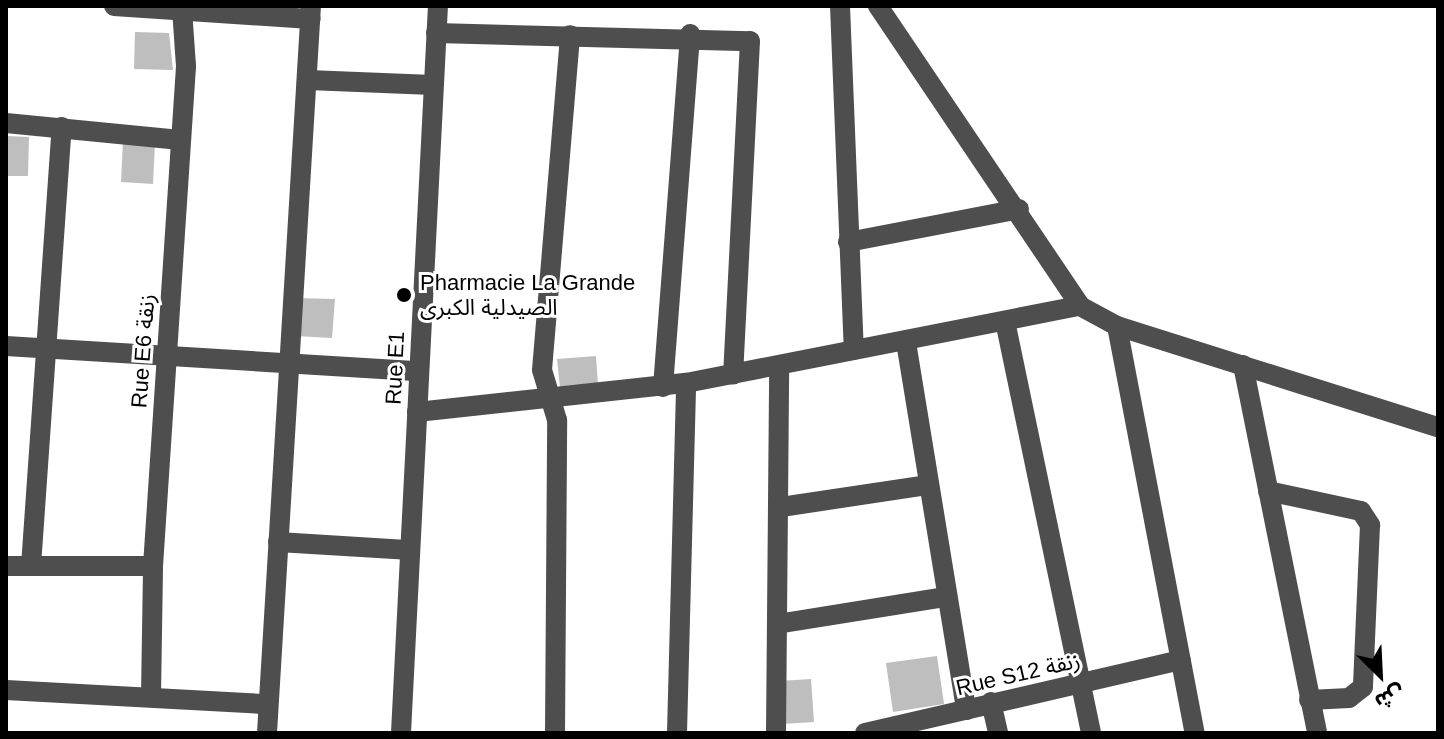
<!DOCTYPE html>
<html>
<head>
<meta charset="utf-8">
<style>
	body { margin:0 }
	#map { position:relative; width:1444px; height:739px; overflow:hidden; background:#fff; font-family:Arial,"Noto Sans Arabic",sans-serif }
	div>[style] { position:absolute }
	.building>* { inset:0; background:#bebebe }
	.minor>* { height:20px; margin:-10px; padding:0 10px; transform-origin:10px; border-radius:10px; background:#4e4e4e }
	.dots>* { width:22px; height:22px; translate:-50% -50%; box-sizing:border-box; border:4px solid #fff; border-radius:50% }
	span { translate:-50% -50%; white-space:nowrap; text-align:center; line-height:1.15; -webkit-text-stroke:6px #fff; paint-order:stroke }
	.poi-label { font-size:22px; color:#000 }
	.left { translate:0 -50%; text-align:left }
	.street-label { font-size:22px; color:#000 }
	.frame { position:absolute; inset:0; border:8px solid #000; pointer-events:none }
	.north { position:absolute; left:1340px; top:635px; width:80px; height:80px; -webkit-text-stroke:6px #fff; paint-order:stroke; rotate:156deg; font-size:22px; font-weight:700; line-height:32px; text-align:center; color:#000 }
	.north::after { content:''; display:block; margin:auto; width:28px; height:36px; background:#000; clip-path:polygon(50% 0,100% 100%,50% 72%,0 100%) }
</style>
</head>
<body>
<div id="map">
	<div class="building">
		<div style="clip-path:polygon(135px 32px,169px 33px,173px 70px,134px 69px)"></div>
		<div style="clip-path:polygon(6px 136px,29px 137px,28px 176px,6px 176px)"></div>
		<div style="clip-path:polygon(123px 141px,155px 143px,153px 184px,121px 182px)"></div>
		<div style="clip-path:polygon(296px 298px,335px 299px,332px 338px,295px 336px)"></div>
		<div style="clip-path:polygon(596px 356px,598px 385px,560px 388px,557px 359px)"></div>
		<div style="clip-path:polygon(937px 656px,944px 704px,893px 712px,886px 663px)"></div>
		<div style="clip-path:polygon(811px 679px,814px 722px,782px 724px,779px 681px)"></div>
	</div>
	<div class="minor">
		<div style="left:114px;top:6px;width:197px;rotate:3.8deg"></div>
		<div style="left:840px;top:6px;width:344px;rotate:87.7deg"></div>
		<div style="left:878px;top:6px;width:362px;rotate:56deg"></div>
		<div style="left:1080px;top:306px;width:42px;rotate:28.4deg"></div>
		<div style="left:1117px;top:326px;width:337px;rotate:17.5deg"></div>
		<div style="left:436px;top:33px;width:314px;rotate:1.5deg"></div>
		<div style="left:750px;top:41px;width:334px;rotate:92.9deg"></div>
		<div style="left:308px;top:80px;width:125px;rotate:2.3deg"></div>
		<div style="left:6px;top:123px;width:175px;rotate:5.6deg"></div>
		<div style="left:848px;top:242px;width:174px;rotate:-10.9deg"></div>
		<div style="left:1005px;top:321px;width:421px;rotate:78.2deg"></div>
		<div style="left:1117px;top:326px;width:414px;rotate:79.2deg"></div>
		<div style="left:906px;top:342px;width:373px;rotate:80.7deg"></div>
		<div style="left:6px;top:346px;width:413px;rotate:3.5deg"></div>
		<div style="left:1243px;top:365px;width:375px;rotate:78.6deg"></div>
		<div style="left:663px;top:387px;width:354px;rotate:-85.6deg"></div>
		<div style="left:417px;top:412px;width:271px;rotate:-6.2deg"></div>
		<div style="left:686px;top:383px;width:401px;rotate:-11.1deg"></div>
		<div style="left:1268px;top:491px;width:95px;rotate:12.1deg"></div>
		<div style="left:1361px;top:511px;width:17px;rotate:57deg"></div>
		<div style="left:1370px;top:525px;width:162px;rotate:92.5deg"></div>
		<div style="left:1363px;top:687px;width:18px;rotate:142deg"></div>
		<div style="left:1349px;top:698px;width:40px;rotate:177.1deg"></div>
		<div style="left:781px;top:507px;width:149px;rotate:-8.5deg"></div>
		<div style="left:278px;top:542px;width:129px;rotate:3.5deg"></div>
		<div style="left:6px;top:566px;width:147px"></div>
		<div style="left:31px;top:566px;width:440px;rotate:-86deg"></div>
		<div style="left:777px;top:624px;width:171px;rotate:-9.1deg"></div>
		<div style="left:6px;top:690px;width:262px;rotate:3.1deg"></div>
		<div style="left:151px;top:696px;width:130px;rotate:-89.1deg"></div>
		<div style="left:153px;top:566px;width:501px;rotate:-86.22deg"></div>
		<div style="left:186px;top:66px;width:57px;rotate:-94deg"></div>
		<div style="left:991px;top:702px;width:32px;rotate:77deg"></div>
		<div style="left:267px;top:733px;width:728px;rotate:-86.54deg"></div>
		<div style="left:401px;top:733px;width:728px;rotate:-87.09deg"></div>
		<div style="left:555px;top:733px;width:313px;rotate:-89.6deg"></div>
		<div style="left:557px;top:420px;width:52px;rotate:-106.7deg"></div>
		<div style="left:542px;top:370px;width:336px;rotate:-85.2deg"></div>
		<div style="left:677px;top:733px;width:350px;rotate:-88.5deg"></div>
		<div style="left:776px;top:733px;width:367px;rotate:-89.5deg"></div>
		<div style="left:865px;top:733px;width:324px;rotate:-13deg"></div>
	</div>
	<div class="dots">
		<div style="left:404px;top:295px;background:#000"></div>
	</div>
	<div class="poi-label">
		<span class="left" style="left:420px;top:295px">Pharmacie La Grande<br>الصيدلية الكبرى</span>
	</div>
	<div class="street-label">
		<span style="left:143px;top:351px;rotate:-86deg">Rue E6 زنقة</span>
		<span style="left:395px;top:368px;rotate:-87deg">Rue E1</span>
		<span style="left:1018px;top:674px;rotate:-13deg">Rue S12 زنقة</span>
	</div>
	<div class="frame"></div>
	<div class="north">ش</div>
</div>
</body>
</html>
